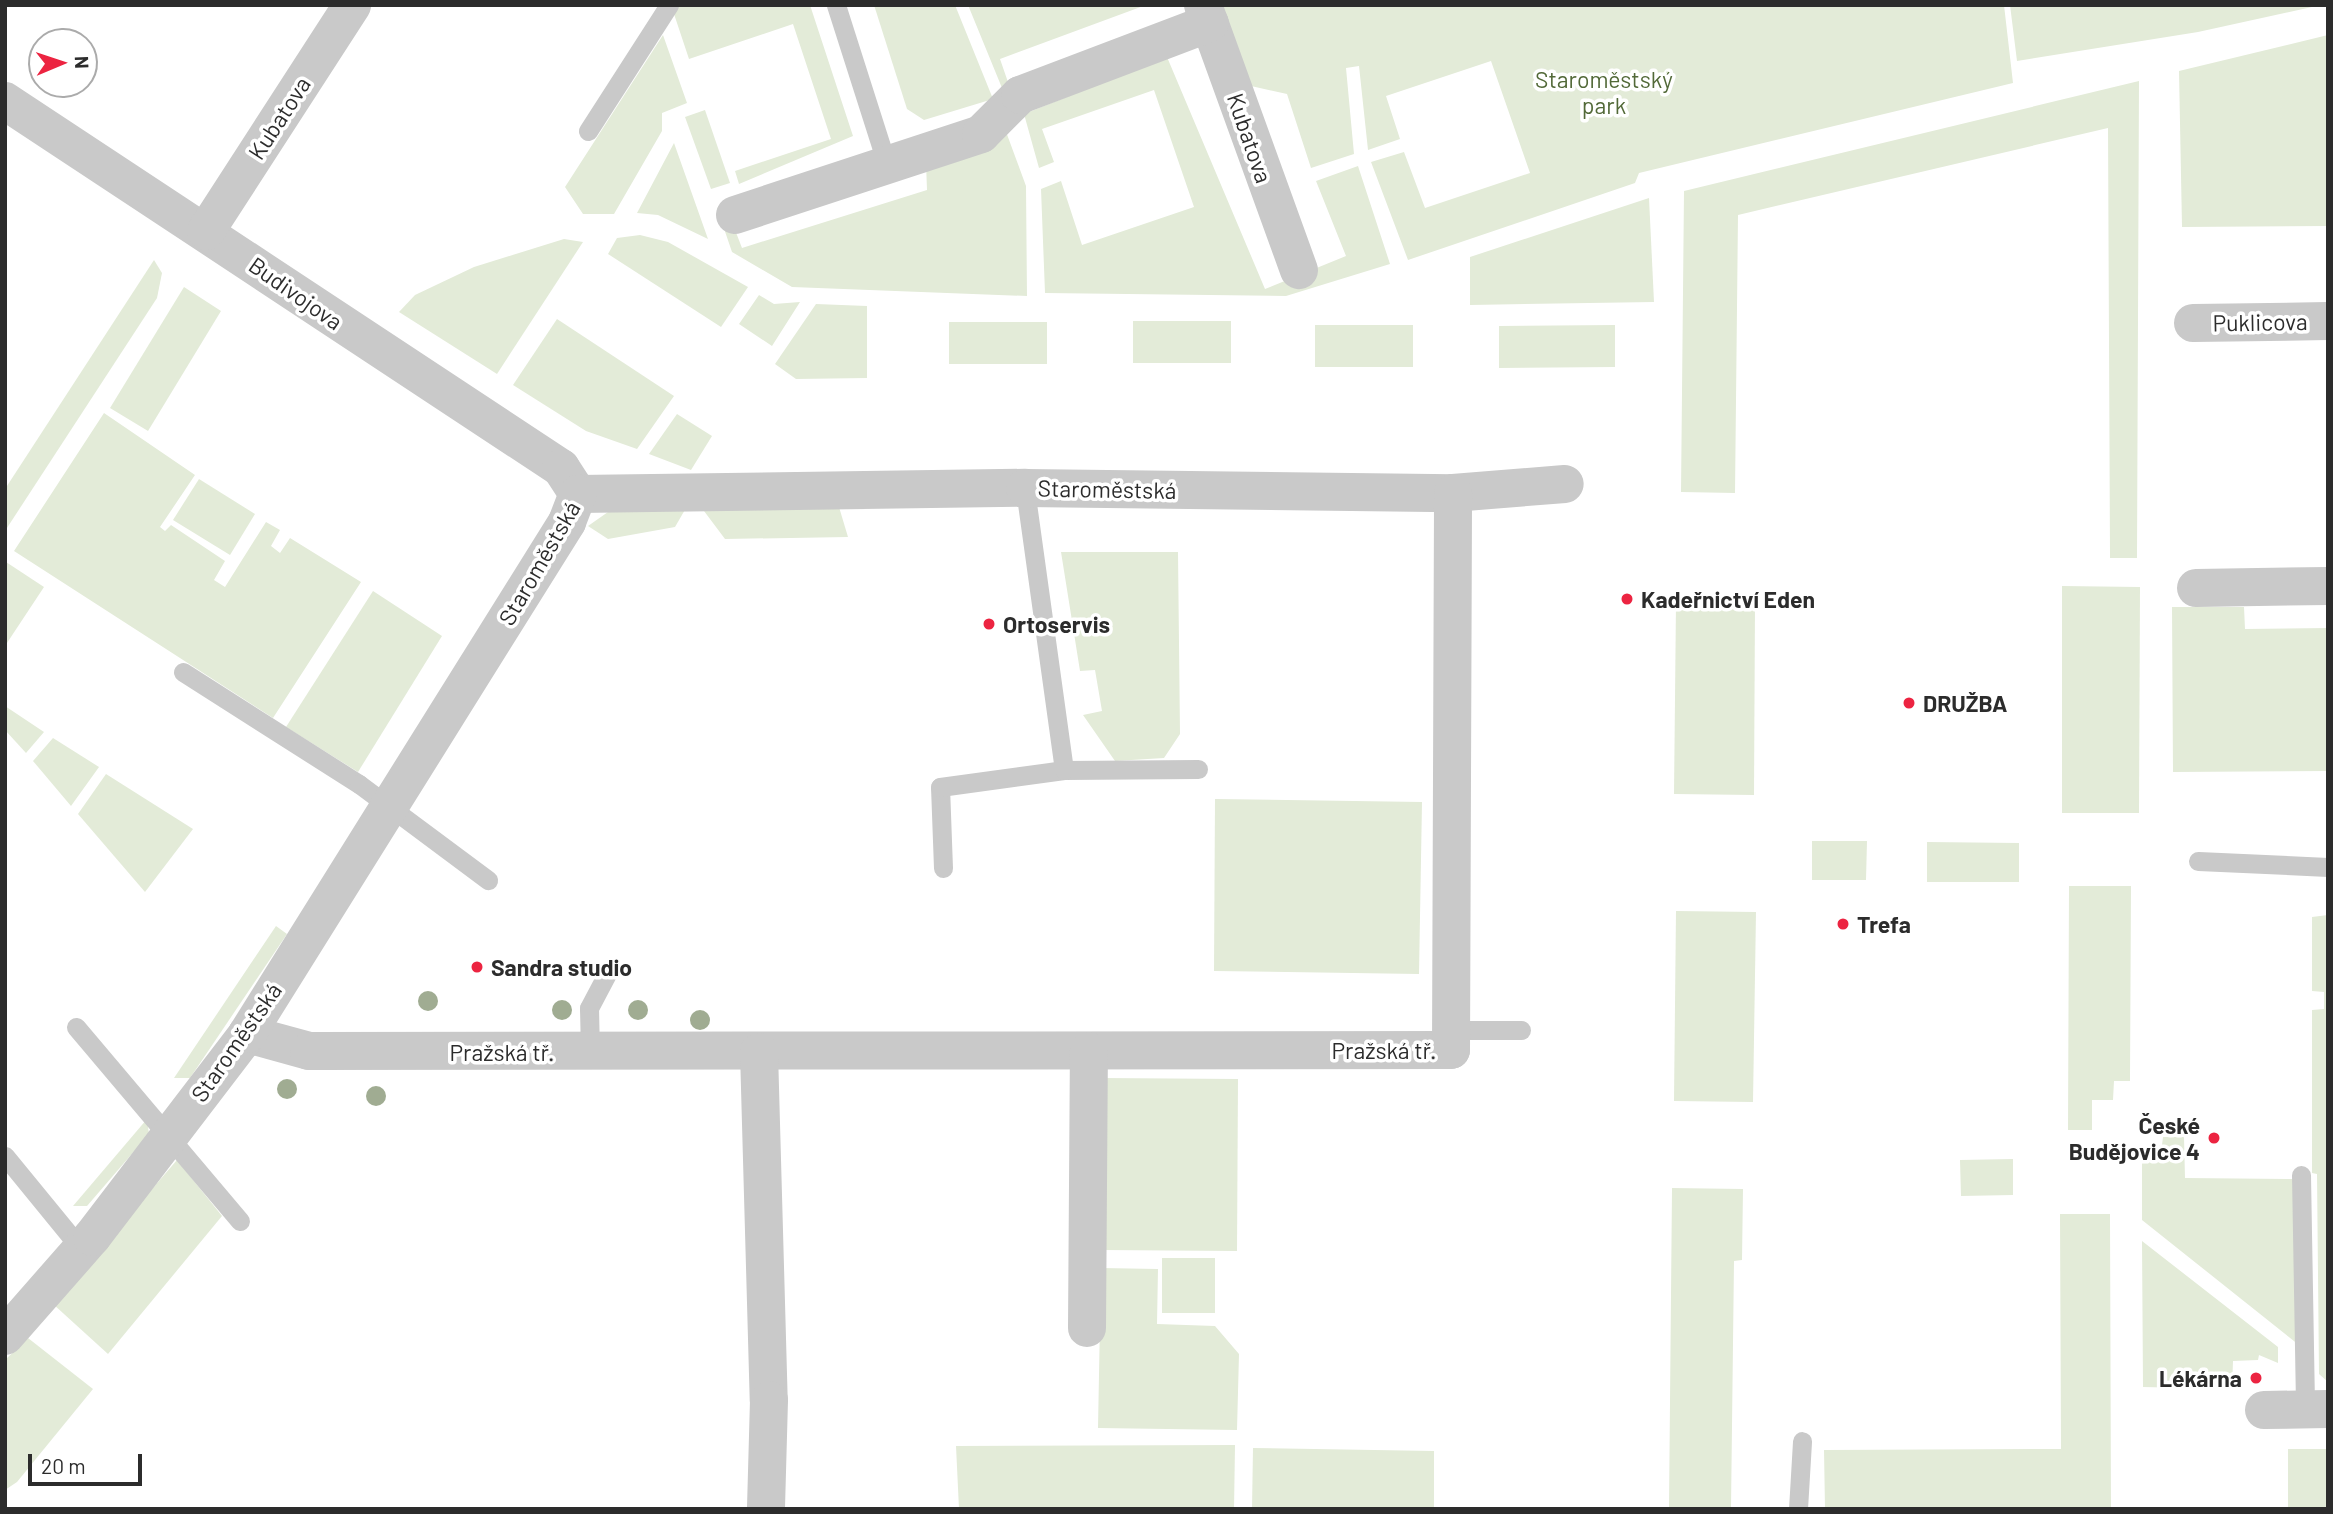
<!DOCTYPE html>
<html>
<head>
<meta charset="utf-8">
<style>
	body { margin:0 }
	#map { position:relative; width:2333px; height:1514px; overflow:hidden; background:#fff; font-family:Barlow,sans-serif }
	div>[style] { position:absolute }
	.green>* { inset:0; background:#e3ebd8 }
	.lane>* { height:19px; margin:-9.5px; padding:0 9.5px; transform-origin:9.5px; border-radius:9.5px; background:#c9c9c9 }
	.street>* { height:38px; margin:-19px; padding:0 19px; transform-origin:19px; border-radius:19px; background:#c9c9c9 }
	.trees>* { width:20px; height:20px; margin:-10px; border-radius:50%; background:#a0ac92 }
	.dots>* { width:19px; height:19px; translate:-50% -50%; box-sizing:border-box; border:4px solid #fff; border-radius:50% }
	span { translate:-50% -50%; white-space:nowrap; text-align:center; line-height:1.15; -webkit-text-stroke:7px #fff; paint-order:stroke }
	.park-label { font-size:23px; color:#526938 }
	.street-label { font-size:23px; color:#2c2c2c }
	.poi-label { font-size:23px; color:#2c2c2c; font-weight:700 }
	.left { translate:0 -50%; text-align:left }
	.right { translate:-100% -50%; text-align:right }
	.frame { position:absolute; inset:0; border:7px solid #2c2c2c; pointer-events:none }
	.north { position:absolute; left:28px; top:28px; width:70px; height:70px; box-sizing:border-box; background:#fff; border:2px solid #ababab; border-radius:50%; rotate:88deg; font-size:19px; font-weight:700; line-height:28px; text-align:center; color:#2c2c2c }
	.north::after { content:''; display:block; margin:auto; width:24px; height:32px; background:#ec2441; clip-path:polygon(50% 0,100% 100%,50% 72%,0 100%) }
	.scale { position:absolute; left:28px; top:1454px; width:114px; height:32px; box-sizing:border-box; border:4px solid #2c2c2c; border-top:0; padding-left:9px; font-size:21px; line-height:24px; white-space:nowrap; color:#2c2c2c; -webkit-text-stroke:5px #fff; paint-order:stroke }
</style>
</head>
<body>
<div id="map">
	<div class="green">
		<div style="clip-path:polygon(676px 5px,810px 5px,853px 136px,739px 184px,735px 171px,831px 139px,793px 24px,689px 59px,673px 11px)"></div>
		<div style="clip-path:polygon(874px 5px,955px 5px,993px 99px,924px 120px,907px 109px)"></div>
		<div style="clip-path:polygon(968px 5px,1146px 5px,1000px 59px,1009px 85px,1002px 88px)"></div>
		<div style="clip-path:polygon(1218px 5px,2004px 5px,2013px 83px,1639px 173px,1635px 183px,1408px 260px,1371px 162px,1404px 152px,1425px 208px,1530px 173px,1491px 61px,1386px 96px,1400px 139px,1368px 150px,1359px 66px,1346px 68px,1354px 154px,1311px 168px,1287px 94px,1251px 86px)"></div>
		<div style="clip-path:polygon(2010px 5px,2321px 5px,2198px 32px,2017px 61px)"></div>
		<div style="clip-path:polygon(663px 35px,687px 103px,662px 113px,662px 131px,614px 214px,583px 214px,565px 187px)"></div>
		<div style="clip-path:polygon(2328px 35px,2328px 226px,2182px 227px,2179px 71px)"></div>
		<div style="clip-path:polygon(1167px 57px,1265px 289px,1346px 256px,1316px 181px,1358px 166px,1390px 264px,1286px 296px,1045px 293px,1041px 189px,1061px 181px,1082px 245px,1194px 207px,1154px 90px,1042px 129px,1054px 162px,1039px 168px,1024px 114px)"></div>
		<div style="clip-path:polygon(2139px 81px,2137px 558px,2110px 558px,2108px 128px,1738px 215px,1735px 493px,1681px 492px,1684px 191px)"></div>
		<div style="clip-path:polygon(705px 110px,730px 183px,711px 189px,685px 117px)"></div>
		<div style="clip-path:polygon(1005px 129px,1026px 186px,1027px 296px,792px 287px,732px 252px,717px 208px,725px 204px,742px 248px,927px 190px,926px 163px)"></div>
		<div style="clip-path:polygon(674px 143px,708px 239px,658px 215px,637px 213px)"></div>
		<div style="clip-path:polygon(1649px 198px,1654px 302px,1470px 305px,1470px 257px)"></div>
		<div style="clip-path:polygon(640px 235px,668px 242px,748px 287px,721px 327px,608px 254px,617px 238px)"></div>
		<div style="clip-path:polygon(564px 239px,583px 242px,497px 374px,399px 312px,415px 295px,474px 267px)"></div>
		<div style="clip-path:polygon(154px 260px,162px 273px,157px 298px,5px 531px,5px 489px)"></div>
		<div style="clip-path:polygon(184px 287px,221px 311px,148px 431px,110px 408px)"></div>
		<div style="clip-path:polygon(759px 295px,774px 304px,800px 302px,772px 346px,739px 324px)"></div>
		<div style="clip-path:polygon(816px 304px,867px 306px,867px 378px,796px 379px,775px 364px)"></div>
		<div style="clip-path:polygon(557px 319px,674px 396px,637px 449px,586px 431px,513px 385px)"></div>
		<div style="clip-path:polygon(1133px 321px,1231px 321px,1231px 363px,1133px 363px)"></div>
		<div style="clip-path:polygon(949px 322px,1047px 322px,1047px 364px,949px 364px)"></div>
		<div style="clip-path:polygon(1315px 325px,1413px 325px,1413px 367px,1315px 367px)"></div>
		<div style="clip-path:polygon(1615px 325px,1615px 367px,1499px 368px,1499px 326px)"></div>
		<div style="clip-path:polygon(104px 413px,195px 475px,160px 527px,165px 531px,171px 525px,225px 561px,214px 580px,225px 587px,266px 522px,280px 530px,271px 546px,280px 553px,290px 538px,361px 582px,273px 718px,14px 551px)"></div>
		<div style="clip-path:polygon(677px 414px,712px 436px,691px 470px,649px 454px)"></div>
		<div style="clip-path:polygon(199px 479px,255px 514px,230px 555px,173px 520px)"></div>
		<div style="clip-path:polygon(701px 507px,839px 507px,848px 537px,725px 539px)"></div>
		<div style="clip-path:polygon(686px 508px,675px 527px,608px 539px,588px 526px,608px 512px)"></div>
		<div style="clip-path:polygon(1061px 552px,1178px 552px,1180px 734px,1164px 758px,1115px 761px,1083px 715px,1102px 711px,1095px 670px,1080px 671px)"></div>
		<div style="clip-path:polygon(6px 562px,44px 587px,5px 646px,5px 564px)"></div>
		<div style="clip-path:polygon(2062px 586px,2140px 587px,2139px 813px,2062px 813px)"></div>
		<div style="clip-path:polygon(373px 591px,442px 636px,358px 772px,286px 727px)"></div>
		<div style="clip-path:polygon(1676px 603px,1755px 604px,1754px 795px,1674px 794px)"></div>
		<div style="clip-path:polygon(2172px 607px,2244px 607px,2245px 629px,2328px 628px,2328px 771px,2173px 772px)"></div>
		<div style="clip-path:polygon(5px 706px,44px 732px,26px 753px,5px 730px)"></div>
		<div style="clip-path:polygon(53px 738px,99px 767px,71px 806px,33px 761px)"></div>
		<div style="clip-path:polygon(106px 774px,193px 829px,145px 892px,78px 814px)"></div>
		<div style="clip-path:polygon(1215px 799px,1422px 802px,1419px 974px,1214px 971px)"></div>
		<div style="clip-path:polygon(1812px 841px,1867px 841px,1866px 880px,1812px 880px)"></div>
		<div style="clip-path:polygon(1927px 842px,2019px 843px,2019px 882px,1927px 882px)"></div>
		<div style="clip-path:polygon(2069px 886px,2131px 886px,2130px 1081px,2114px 1081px,2113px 1100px,2092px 1100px,2092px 1130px,2068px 1130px)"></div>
		<div style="clip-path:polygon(1676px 911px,1756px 912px,1753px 1102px,1674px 1101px)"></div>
		<div style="clip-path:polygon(2328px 915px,2328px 1382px,2319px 1374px,2317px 1174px,2312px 1173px,2312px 1010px,2324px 1009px,2324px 992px,2312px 991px,2312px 917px)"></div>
		<div style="clip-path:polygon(276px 926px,287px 934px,190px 1078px,174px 1078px)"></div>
		<div style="clip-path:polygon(1102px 1078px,1238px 1079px,1237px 1251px,1101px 1250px)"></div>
		<div style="clip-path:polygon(147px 1119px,149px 1134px,87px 1206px,73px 1206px)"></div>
		<div style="clip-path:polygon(2163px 1137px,2184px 1137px,2185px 1178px,2295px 1179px,2299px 1345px,2142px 1220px,2142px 1146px,2162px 1145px)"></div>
		<div style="clip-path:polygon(2013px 1159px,2013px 1195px,1961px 1196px,1960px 1160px)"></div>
		<div style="clip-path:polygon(177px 1160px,222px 1216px,108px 1354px,53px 1304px)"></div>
		<div style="clip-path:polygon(1672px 1188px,1743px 1189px,1742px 1260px,1734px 1261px,1731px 1508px,1669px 1508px)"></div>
		<div style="clip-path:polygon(2060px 1214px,2110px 1214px,2111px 1509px,1825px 1509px,1824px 1450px,2061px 1449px)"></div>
		<div style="clip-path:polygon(2142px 1241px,2278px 1347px,2278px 1363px,2259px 1355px,2258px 1360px,2233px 1361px,2232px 1389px,2143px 1387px)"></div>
		<div style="clip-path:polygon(1162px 1258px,1215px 1258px,1215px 1313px,1162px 1313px)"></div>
		<div style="clip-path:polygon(1101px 1268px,1158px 1269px,1157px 1324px,1215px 1326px,1239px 1354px,1237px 1430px,1098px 1428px)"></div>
		<div style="clip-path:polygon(28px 1338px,93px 1389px,17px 1482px,5px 1490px,5px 1360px)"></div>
		<div style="clip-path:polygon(1235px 1445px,1234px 1509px,959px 1509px,956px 1446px)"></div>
		<div style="clip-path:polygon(1253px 1448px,1434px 1451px,1434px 1509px,1252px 1509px)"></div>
		<div style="clip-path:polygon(2288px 1449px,2328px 1449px,2328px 1509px,2288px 1509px)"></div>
	</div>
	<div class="lane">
		<div style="left:836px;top:5px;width:168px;rotate:72.3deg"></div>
		<div style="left:588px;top:131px;width:150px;rotate:-57.3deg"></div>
		<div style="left:183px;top:672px;width:209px;rotate:32.5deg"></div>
		<div style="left:359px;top:784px;width:161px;rotate:36.7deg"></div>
		<div style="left:1064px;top:770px;width:134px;rotate:-0.4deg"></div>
		<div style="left:2198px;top:861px;width:130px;rotate:2.6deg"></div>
		<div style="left:943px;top:868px;width:81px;rotate:-92.1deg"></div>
		<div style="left:940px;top:787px;width:125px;rotate:-7.8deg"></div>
		<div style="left:1064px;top:770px;width:285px;rotate:-97.9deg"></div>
		<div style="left:76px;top:1027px;width:254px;rotate:49.8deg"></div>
		<div style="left:1451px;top:1030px;width:70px"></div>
		<div style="left:590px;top:1052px;width:44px;rotate:-91.3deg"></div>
		<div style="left:589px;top:1008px;width:43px;rotate:-62.2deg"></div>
		<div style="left:5px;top:1156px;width:120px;rotate:50.7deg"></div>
		<div style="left:2301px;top:1175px;width:234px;rotate:89deg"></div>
		<div style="left:1798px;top:1509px;width:68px;rotate:-86.6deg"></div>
	</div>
	<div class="street">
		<div style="left:1203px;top:5px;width:282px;rotate:70.1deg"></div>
		<div style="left:5px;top:101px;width:666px;rotate:33.43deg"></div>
		<div style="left:561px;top:468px;width:31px;rotate:57deg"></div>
		<div style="left:735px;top:215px;width:259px;rotate:-18.2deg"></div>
		<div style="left:981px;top:134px;width:55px;rotate:-45deg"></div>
		<div style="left:1020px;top:95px;width:203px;rotate:-20.8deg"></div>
		<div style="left:206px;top:231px;width:269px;rotate:-57.1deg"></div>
		<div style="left:2193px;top:323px;width:135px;rotate:-0.8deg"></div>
		<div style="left:578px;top:494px;width:447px;rotate:-0.8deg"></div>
		<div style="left:1025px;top:488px;width:428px;rotate:0.7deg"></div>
		<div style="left:1453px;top:493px;width:112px;rotate:-4.6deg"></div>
		<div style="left:2196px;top:588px;width:132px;rotate:-0.9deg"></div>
		<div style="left:247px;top:1034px;width:64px;rotate:15.3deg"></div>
		<div style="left:309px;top:1051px;width:1142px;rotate:-0.05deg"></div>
		<div style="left:1451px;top:1050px;width:557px;rotate:-89.79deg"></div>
		<div style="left:759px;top:1052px;width:348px;rotate:88.4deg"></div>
		<div style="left:769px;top:1400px;width:109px;rotate:91.6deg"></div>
		<div style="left:1087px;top:1328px;width:277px;rotate:-89.6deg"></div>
		<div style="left:5px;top:1336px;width:132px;rotate:-48.7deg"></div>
		<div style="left:92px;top:1237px;width:255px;rotate:-52.6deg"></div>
		<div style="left:247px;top:1034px;width:604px;rotate:-57.99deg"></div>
		<div style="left:567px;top:522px;width:30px;rotate:-69deg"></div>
		<div style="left:2264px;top:1410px;width:64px;rotate:-0.9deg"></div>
	</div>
	<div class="trees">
		<div style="left:428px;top:1001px"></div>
		<div style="left:562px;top:1010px"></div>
		<div style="left:638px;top:1010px"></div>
		<div style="left:700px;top:1020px"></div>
		<div style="left:287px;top:1089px"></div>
		<div style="left:376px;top:1096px"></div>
	</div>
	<div class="dots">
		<div style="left:1627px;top:599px;background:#ec2441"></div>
		<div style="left:989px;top:624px;background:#ec2441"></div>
		<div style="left:1909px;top:703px;background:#ec2441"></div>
		<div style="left:1843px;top:924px;background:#ec2441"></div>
		<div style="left:477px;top:967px;background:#ec2441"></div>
		<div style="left:2214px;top:1138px;background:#ec2441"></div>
		<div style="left:2256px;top:1378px;background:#ec2441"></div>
	</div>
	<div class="park-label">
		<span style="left:1604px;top:92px">Staroměstský<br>park</span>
	</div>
	<div class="street-label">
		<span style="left:279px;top:118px;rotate:-57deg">Kubatova</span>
		<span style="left:1250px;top:138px;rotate:71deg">Kubatova</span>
		<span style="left:296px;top:293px;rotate:35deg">Budivojova</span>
		<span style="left:2260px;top:322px;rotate:-1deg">Puklicova</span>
		<span style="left:1107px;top:489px;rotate:1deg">Staroměstská</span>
		<span style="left:539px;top:563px;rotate:-60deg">Staroměstská</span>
		<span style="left:236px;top:1042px;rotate:-55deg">Staroměstská</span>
		<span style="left:1384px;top:1050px">Pražská tř.</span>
		<span style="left:502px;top:1052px">Pražská tř.</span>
	</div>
	<div class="poi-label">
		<span class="left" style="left:1641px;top:599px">Kadeřnictví Eden</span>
		<span class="left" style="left:1003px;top:624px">Ortoservis</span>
		<span class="left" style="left:1923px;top:703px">DRUŽBA</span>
		<span class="left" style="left:1857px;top:924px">Trefa</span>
		<span class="left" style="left:491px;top:967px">Sandra studio</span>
		<span class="right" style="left:2200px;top:1138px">České<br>Budějovice 4</span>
		<span class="right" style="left:2242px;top:1378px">Lékárna</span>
	</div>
	<div class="frame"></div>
	<div class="north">N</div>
	<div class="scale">20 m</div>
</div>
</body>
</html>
